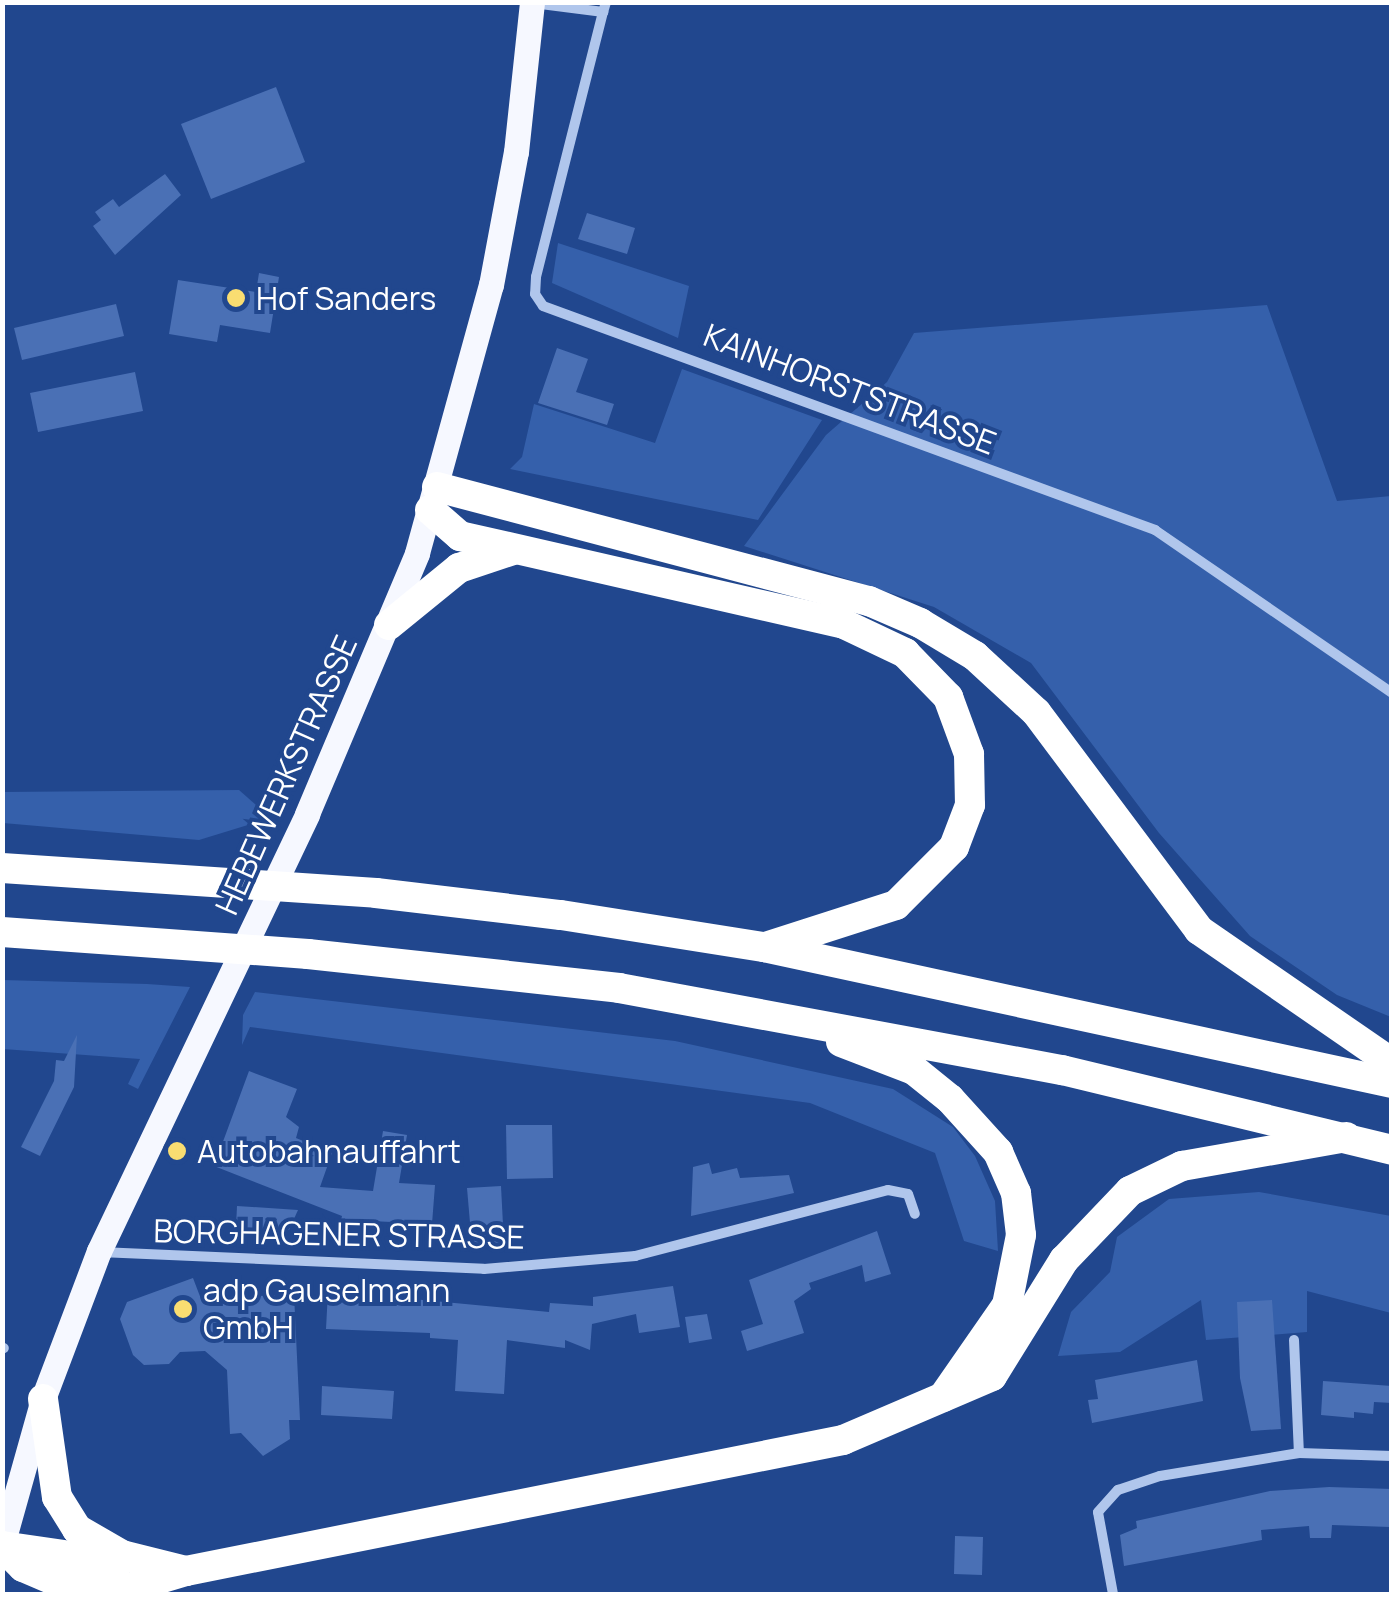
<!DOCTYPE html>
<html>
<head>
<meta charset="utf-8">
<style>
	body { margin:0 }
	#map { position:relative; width:1394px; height:1597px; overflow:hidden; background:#21478e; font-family:Manrope,sans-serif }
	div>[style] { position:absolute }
	.green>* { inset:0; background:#3560ab }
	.building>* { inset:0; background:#4a70b5 }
	.street>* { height:10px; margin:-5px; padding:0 5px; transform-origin:5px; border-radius:5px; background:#b0c6ec }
	.primary>* { height:25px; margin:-12.5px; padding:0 12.5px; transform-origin:12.5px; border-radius:12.5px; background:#f6f8ff }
	.highway>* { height:30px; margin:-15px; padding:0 15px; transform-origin:15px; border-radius:15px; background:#fff }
	.dots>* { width:28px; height:28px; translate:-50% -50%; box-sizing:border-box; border:5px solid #21478e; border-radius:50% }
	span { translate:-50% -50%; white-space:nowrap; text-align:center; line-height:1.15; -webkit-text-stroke:8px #21478e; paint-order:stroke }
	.poi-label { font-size:32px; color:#fff }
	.left { translate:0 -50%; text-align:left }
	.street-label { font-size:32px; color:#fff }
	.frame { position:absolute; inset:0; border:5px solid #fff; pointer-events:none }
</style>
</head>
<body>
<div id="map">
	<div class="green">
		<div style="clip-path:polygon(558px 243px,689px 286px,678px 338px,552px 283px)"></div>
		<div style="clip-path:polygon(1267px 305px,1337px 501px,1391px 496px,1391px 1017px,1337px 995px,1250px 936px,1159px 833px,1031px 663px,934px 607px,744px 546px,826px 435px,887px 382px,914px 333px)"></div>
		<div style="clip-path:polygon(682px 369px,822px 420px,758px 520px,510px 469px,522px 457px,534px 404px,655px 443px)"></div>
		<div style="clip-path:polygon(239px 790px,271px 818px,199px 840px,3px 823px,3px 792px)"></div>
		<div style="clip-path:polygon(2px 980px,147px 984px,190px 987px,138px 1089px,128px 1084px,140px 1059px,3px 1049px)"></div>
		<div style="clip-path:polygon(255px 992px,675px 1041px,893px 1089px,953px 1127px,975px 1156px,995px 1201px,998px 1251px,964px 1241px,935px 1153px,810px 1103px,250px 1027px,242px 1045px,243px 1015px)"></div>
		<div style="clip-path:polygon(1259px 1192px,1391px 1216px,1391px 1313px,1307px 1291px,1307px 1332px,1206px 1340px,1201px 1300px,1120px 1352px,1058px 1356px,1071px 1312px,1110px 1272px,1117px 1237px,1169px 1199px)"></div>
	</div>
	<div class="building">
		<div style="clip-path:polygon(276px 87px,305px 162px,211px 199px,181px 124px)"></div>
		<div style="clip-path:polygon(165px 174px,181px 195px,115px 255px,93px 226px,101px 220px,95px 212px,113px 199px,119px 207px)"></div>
		<div style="clip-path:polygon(587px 213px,635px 228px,627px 254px,578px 239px)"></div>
		<div style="clip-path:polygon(259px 273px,279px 277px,270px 333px,220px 325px,217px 342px,169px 334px,178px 280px,256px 292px)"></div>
		<div style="clip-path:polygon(116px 304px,124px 336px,22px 360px,14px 328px)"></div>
		<div style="clip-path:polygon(557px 348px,588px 359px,576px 392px,614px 404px,607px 425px,538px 403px)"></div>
		<div style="clip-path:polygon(135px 372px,143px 411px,38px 432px,30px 393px)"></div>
		<div style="clip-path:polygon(77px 1035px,74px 1087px,40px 1156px,21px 1147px,54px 1081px,56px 1060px,64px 1061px)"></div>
		<div style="clip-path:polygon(249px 1071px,297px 1089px,286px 1117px,299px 1127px,296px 1138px,332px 1153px,320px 1187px,373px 1191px,383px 1131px,407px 1135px,399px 1183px,435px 1185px,432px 1224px,371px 1221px,370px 1230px,339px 1228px,342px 1216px,214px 1166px)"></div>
		<div style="clip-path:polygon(506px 1125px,552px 1125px,553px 1178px,507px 1179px)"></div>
		<div style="clip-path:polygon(709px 1163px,712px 1174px,737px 1168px,740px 1178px,789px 1175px,794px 1193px,691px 1216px,693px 1167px)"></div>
		<div style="clip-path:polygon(501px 1186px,504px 1244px,472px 1246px,467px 1188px)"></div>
		<div style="clip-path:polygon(237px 1206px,298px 1210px,289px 1230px,236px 1227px)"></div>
		<div style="clip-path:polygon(877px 1231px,891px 1274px,865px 1282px,862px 1265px,809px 1283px,811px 1289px,794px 1301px,804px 1333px,747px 1351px,741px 1331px,763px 1324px,749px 1280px)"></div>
		<div style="clip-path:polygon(193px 1278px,201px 1299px,294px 1294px,300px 1420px,289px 1420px,290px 1439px,263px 1456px,241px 1433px,230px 1434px,227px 1370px,205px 1351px,180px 1352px,169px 1364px,144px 1365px,133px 1355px,120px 1319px,127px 1302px)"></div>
		<div style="clip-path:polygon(673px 1286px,680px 1327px,639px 1333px,636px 1314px,592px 1324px,590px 1350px,565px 1340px,565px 1348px,507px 1340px,504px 1394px,455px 1391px,458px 1340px,430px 1338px,430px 1333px,326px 1329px,328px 1291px,549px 1312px,550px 1303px,593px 1306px,593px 1297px)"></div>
		<div style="clip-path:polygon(1272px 1300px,1281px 1429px,1251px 1431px,1240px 1378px,1237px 1302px)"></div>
		<div style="clip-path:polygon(707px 1314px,712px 1339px,689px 1343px,685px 1317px)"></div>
		<div style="clip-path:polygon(1197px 1360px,1203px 1401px,1092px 1423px,1088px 1400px,1098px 1399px,1095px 1380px)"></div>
		<div style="clip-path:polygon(1323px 1381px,1392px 1386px,1392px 1403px,1374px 1402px,1373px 1414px,1354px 1412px,1354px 1418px,1321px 1415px)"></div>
		<div style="clip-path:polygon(322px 1386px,394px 1391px,392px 1419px,321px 1415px)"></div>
		<div style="clip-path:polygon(1329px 1487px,1392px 1489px,1390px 1527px,1332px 1525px,1331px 1538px,1310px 1538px,1309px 1526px,1261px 1530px,1262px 1540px,1124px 1566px,1120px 1535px,1137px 1528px,1136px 1521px,1270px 1491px)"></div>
		<div style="clip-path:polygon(955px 1536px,983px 1537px,982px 1575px,954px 1574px)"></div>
	</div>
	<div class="street">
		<div style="left:533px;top:3px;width:71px;rotate:7.3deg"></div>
		<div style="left:603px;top:12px;width:10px;rotate:-73deg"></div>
		<div style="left:603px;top:12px;width:273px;rotate:104.2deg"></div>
		<div style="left:536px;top:277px;width:17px;rotate:93deg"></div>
		<div style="left:535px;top:294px;width:14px;rotate:56deg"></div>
		<div style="left:543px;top:306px;width:652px;rotate:20.1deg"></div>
		<div style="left:1155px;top:530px;width:288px;rotate:34.5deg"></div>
		<div style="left:100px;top:1252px;width:384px;rotate:2.5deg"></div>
		<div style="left:484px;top:1269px;width:152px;rotate:-4.9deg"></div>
		<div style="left:635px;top:1256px;width:261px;rotate:-14.6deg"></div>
		<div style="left:888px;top:1190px;width:20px;rotate:11deg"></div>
		<div style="left:908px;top:1194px;width:21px;rotate:71deg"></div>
		<div style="left:1294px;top:1340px;width:113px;rotate:87.5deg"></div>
		<div style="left:2px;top:1349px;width:2px;rotate:-27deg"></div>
		<div style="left:1113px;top:1594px;width:83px;rotate:-100.4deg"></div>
		<div style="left:1098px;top:1512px;width:30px;rotate:-48deg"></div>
		<div style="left:1118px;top:1490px;width:44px;rotate:-18.4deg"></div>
		<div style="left:1160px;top:1476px;width:141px;rotate:-9.4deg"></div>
		<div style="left:1299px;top:1453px;width:93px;rotate:1.8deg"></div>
	</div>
	<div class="primary">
		<div style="left:2px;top:1545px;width:152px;rotate:-74.3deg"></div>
		<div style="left:43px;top:1399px;width:158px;rotate:-69.3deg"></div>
		<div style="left:99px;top:1251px;width:484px;rotate:-64.5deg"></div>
		<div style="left:307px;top:814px;width:283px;rotate:-67.1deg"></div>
		<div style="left:417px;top:553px;width:278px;rotate:-74.6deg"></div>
		<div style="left:491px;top:285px;width:135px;rotate:-79.4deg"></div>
		<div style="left:516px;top:152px;width:151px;rotate:-83.9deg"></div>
	</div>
	<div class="highway">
		<div style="left:437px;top:487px;width:447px;rotate:14.8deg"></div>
		<div style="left:869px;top:601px;width:56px;rotate:23.3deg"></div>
		<div style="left:920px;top:623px;width:64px;rotate:31deg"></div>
		<div style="left:975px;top:656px;width:83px;rotate:42.6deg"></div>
		<div style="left:1036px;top:712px;width:272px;rotate:53.2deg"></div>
		<div style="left:1199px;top:930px;width:234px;rotate:34.6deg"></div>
		<div style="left:430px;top:510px;width:40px;rotate:41deg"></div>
		<div style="left:460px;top:536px;width:394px;rotate:12.9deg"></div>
		<div style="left:844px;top:624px;width:68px;rotate:25.4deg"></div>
		<div style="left:905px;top:653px;width:62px;rotate:45.7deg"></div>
		<div style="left:948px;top:697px;width:61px;rotate:69.8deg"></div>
		<div style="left:969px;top:754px;width:51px;rotate:88.9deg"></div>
		<div style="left:970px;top:805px;width:45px;rotate:110.9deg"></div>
		<div style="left:954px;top:847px;width:82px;rotate:135deg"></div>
		<div style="left:896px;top:905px;width:134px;rotate:162.2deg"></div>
		<div style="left:389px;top:625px;width:90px;rotate:-39.2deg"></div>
		<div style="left:459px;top:568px;width:57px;rotate:-18.4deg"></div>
		<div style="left:2px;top:868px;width:375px;rotate:3.8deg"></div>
		<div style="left:376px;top:893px;width:186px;rotate:6.8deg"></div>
		<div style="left:561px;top:915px;width:206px;rotate:9deg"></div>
		<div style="left:764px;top:947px;width:643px;rotate:12.22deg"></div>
		<div style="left:2px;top:932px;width:307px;rotate:4.1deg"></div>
		<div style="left:308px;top:954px;width:313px;rotate:6.2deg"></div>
		<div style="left:619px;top:988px;width:451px;rotate:10.5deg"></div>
		<div style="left:1062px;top:1070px;width:340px;rotate:13.6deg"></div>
		<div style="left:841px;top:1042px;width:78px;rotate:21deg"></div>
		<div style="left:914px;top:1070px;width:46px;rotate:38.9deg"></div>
		<div style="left:950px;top:1099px;width:72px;rotate:47.8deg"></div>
		<div style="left:998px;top:1152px;width:45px;rotate:66.3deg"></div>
		<div style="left:1016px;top:1193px;width:42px;rotate:83.2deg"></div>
		<div style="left:1021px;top:1235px;width:71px;rotate:101.3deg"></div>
		<div style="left:1007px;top:1305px;width:112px;rotate:124.8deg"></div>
		<div style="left:43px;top:1399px;width:99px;rotate:81.9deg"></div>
		<div style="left:57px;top:1497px;width:38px;rotate:58deg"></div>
		<div style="left:77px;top:1529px;width:52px;rotate:30deg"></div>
		<div style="left:122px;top:1555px;width:66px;rotate:14deg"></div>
		<div style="left:2px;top:1546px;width:30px;rotate:45deg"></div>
		<div style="left:23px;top:1567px;width:38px;rotate:23deg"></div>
		<div style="left:58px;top:1582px;width:64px;rotate:7.1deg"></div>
		<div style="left:122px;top:1590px;width:67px;rotate:-16.5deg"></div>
		<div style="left:186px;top:1571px;width:670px;rotate:-11.28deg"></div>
		<div style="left:843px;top:1440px;width:162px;rotate:-23.2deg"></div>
		<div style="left:992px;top:1376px;width:137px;rotate:-58.2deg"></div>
		<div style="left:1064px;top:1260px;width:95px;rotate:-46.3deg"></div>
		<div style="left:1130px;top:1191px;width:58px;rotate:-25.7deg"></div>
		<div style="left:1182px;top:1166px;width:167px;rotate:-10deg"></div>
		<div style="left:2px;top:1546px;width:117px;rotate:8.3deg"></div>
	</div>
	<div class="dots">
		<div style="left:236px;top:298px;background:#f9dd71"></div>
		<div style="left:177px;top:1151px;background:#f9dd71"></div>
		<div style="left:183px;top:1309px;background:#f9dd71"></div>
	</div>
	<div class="poi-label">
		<span class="left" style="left:256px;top:298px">Hof Sanders</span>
		<span class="left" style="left:197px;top:1151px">Autobahnauffahrt</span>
		<span class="left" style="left:203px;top:1309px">adp Gauselmann<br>GmbH</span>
	</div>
	<div class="street-label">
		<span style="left:850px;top:389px;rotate:21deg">KAINHORSTSTRASSE</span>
		<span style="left:286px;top:775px;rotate:-66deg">HEBEWERKSTRASSE</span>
		<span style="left:339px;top:1234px;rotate:1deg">BORGHAGENER STRASSE</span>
	</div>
	<div class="frame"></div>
</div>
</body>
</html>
